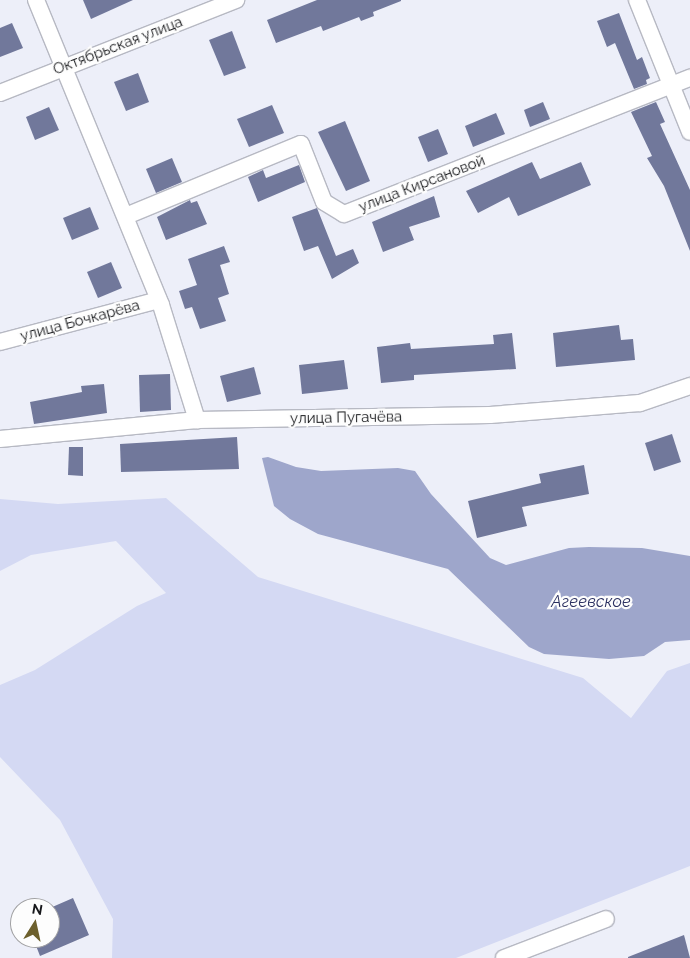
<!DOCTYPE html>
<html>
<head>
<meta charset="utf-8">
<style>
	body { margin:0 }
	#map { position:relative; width:690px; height:958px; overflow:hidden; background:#edeff9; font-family:Raleway,sans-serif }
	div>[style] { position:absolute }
	.green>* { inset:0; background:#d4d9f3 }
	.water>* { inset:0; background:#9ea6cb }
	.building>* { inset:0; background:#71789b }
	.roads { filter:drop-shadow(1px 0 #b7b9c3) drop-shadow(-1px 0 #b7b9c3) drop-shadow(0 1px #b7b9c3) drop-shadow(0 -1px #b7b9c3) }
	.street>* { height:16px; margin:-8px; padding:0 8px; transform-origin:8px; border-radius:8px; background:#fff }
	span { translate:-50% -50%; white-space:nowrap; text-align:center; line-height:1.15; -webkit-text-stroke:4.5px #fdfdfd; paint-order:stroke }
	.street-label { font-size:15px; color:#17181b }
	.water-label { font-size:16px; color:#2b3061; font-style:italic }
	.north { position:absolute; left:10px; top:898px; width:50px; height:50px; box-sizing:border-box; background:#fdfdfd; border:1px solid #a1a1a3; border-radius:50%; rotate:10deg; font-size:14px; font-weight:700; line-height:20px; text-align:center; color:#17181b }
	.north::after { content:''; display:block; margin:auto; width:18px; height:22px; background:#6d602d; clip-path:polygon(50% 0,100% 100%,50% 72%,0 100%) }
</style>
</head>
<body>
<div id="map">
	<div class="green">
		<div style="clip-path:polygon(166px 498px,258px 577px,583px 678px,631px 718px,667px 671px,690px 663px,690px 866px,456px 958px,112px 958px,113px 919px,60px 820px,0 757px,0 685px,35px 670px,137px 606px,166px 593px,116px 541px,31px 555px,0 571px,0 499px,58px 504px)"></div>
	</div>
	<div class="water">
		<div style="clip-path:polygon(268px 457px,296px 467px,321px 471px,398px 468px,415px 471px,431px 494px,490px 558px,506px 565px,569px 548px,589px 547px,642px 548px,690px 556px,690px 640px,665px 642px,644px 656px,609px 659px,544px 654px,529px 647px,448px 569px,318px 534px,290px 519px,274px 506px,262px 458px)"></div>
	</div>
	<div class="building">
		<div style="clip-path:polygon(83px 0,133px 0,91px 19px)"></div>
		<div style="clip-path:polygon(317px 0,401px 0,401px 1px,373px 12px,374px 16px,361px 21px,359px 17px,323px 31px,321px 26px,276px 43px,267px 20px)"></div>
		<div style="clip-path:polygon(619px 13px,637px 60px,642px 57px,650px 78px,646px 80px,647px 84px,634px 89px,615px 43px,607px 47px,597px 21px)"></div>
		<div style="clip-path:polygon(12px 23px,23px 48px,0 57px,0 28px)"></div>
		<div style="clip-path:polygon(232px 31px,246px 68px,224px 76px,209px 40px)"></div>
		<div style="clip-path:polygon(138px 73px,149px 102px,126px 111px,114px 82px)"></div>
		<div style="clip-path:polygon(543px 102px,550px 119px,530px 127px,524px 110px)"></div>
		<div style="clip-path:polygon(656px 102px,665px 122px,660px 124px,690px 190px,690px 251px,664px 186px,647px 158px,652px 156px,631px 112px)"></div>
		<div style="clip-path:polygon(272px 105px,284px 133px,249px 147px,237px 119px)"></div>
		<div style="clip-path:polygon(49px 107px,59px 130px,35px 140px,26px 117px)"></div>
		<div style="clip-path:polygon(496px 113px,505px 134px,473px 147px,465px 126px)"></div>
		<div style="clip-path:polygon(345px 121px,370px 181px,346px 191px,318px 132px)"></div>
		<div style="clip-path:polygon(438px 129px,448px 154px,428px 162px,418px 137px)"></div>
		<div style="clip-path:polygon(172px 158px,182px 182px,156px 193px,146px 169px)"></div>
		<div style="clip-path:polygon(532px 162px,540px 179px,581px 162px,591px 185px,518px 216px,509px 197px,478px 213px,466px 191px)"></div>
		<div style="clip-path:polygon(299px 165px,305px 182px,258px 202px,248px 177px,263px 170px,266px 178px)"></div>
		<div style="clip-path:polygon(434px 196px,440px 217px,409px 227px,414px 240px,383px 252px,372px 222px)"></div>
		<div style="clip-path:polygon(190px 200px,191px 203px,197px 201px,207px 224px,166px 240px,157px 217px)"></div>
		<div style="clip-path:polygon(90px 207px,99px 229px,72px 240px,63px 218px)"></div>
		<div style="clip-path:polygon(317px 208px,336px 256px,353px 249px,359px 263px,332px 279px,318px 246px,304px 251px,292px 217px)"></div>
		<div style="clip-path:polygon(224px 246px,230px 262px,220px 265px,229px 294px,218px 298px,226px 321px,200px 329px,192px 307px,185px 309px,179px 291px,197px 285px,188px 259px)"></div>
		<div style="clip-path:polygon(111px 262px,122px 288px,98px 298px,87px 272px)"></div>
		<div style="clip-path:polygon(619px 325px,621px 340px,633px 339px,635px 360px,556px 367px,553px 333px)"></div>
		<div style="clip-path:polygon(512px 333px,516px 369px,414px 375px,414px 380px,381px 383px,377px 347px,410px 343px,411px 349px,494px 344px,493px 335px)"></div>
		<div style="clip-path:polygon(344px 360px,348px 389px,302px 394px,299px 365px)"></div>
		<div style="clip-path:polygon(254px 367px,261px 394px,227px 402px,220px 376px)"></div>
		<div style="clip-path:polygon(170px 374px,171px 410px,140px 412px,139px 375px)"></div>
		<div style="clip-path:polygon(104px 384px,107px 413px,34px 424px,30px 402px,82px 392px,81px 386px)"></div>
		<div style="clip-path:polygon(672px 434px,681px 462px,654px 471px,645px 443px)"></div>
		<div style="clip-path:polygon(237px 437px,239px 469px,121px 472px,120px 444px)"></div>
		<div style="clip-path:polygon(69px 447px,83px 447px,83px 476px,68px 475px)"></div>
		<div style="clip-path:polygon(584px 465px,589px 494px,522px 507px,527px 526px,477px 538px,468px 501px,541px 483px,539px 474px)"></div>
		<div style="clip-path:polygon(73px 898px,89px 935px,40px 956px,33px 938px,50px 938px,50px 908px)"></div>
		<div style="clip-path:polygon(684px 935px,690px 958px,628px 958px,628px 957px)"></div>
	</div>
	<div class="roads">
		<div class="street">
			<div style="left:36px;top:0;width:330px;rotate:67.7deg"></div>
			<div style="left:161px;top:305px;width:121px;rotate:72.6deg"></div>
			<div style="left:637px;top:0;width:142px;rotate:68.1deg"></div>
			<div style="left:0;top:93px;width:254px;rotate:-21.5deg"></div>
			<div style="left:126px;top:216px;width:189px;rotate:-22.4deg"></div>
			<div style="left:301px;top:144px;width:62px;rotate:68.4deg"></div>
			<div style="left:324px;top:202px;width:23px;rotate:31deg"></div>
			<div style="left:344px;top:214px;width:372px;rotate:-21.5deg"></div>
			<div style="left:0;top:342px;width:164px;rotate:-14.8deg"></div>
			<div style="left:0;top:439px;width:198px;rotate:-5.5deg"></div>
			<div style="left:197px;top:420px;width:293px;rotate:-1deg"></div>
			<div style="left:490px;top:415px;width:150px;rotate:-4.6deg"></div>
			<div style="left:640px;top:403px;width:53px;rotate:-18.8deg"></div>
			<div style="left:504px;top:958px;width:109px;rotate:-20.9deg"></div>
		</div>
	</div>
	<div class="street-label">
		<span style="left:118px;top:46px;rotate:-21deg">Октябрьская улица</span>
		<span style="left:422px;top:184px;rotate:-21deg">улица Кирсановой</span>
		<span style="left:80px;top:321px;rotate:-15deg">улица Бочкарёва</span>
		<span style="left:346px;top:418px;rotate:-1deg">улица Пугачёва</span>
	</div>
	<div class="water-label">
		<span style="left:591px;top:602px">Агеевское</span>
	</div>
	<div class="north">N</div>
</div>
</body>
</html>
